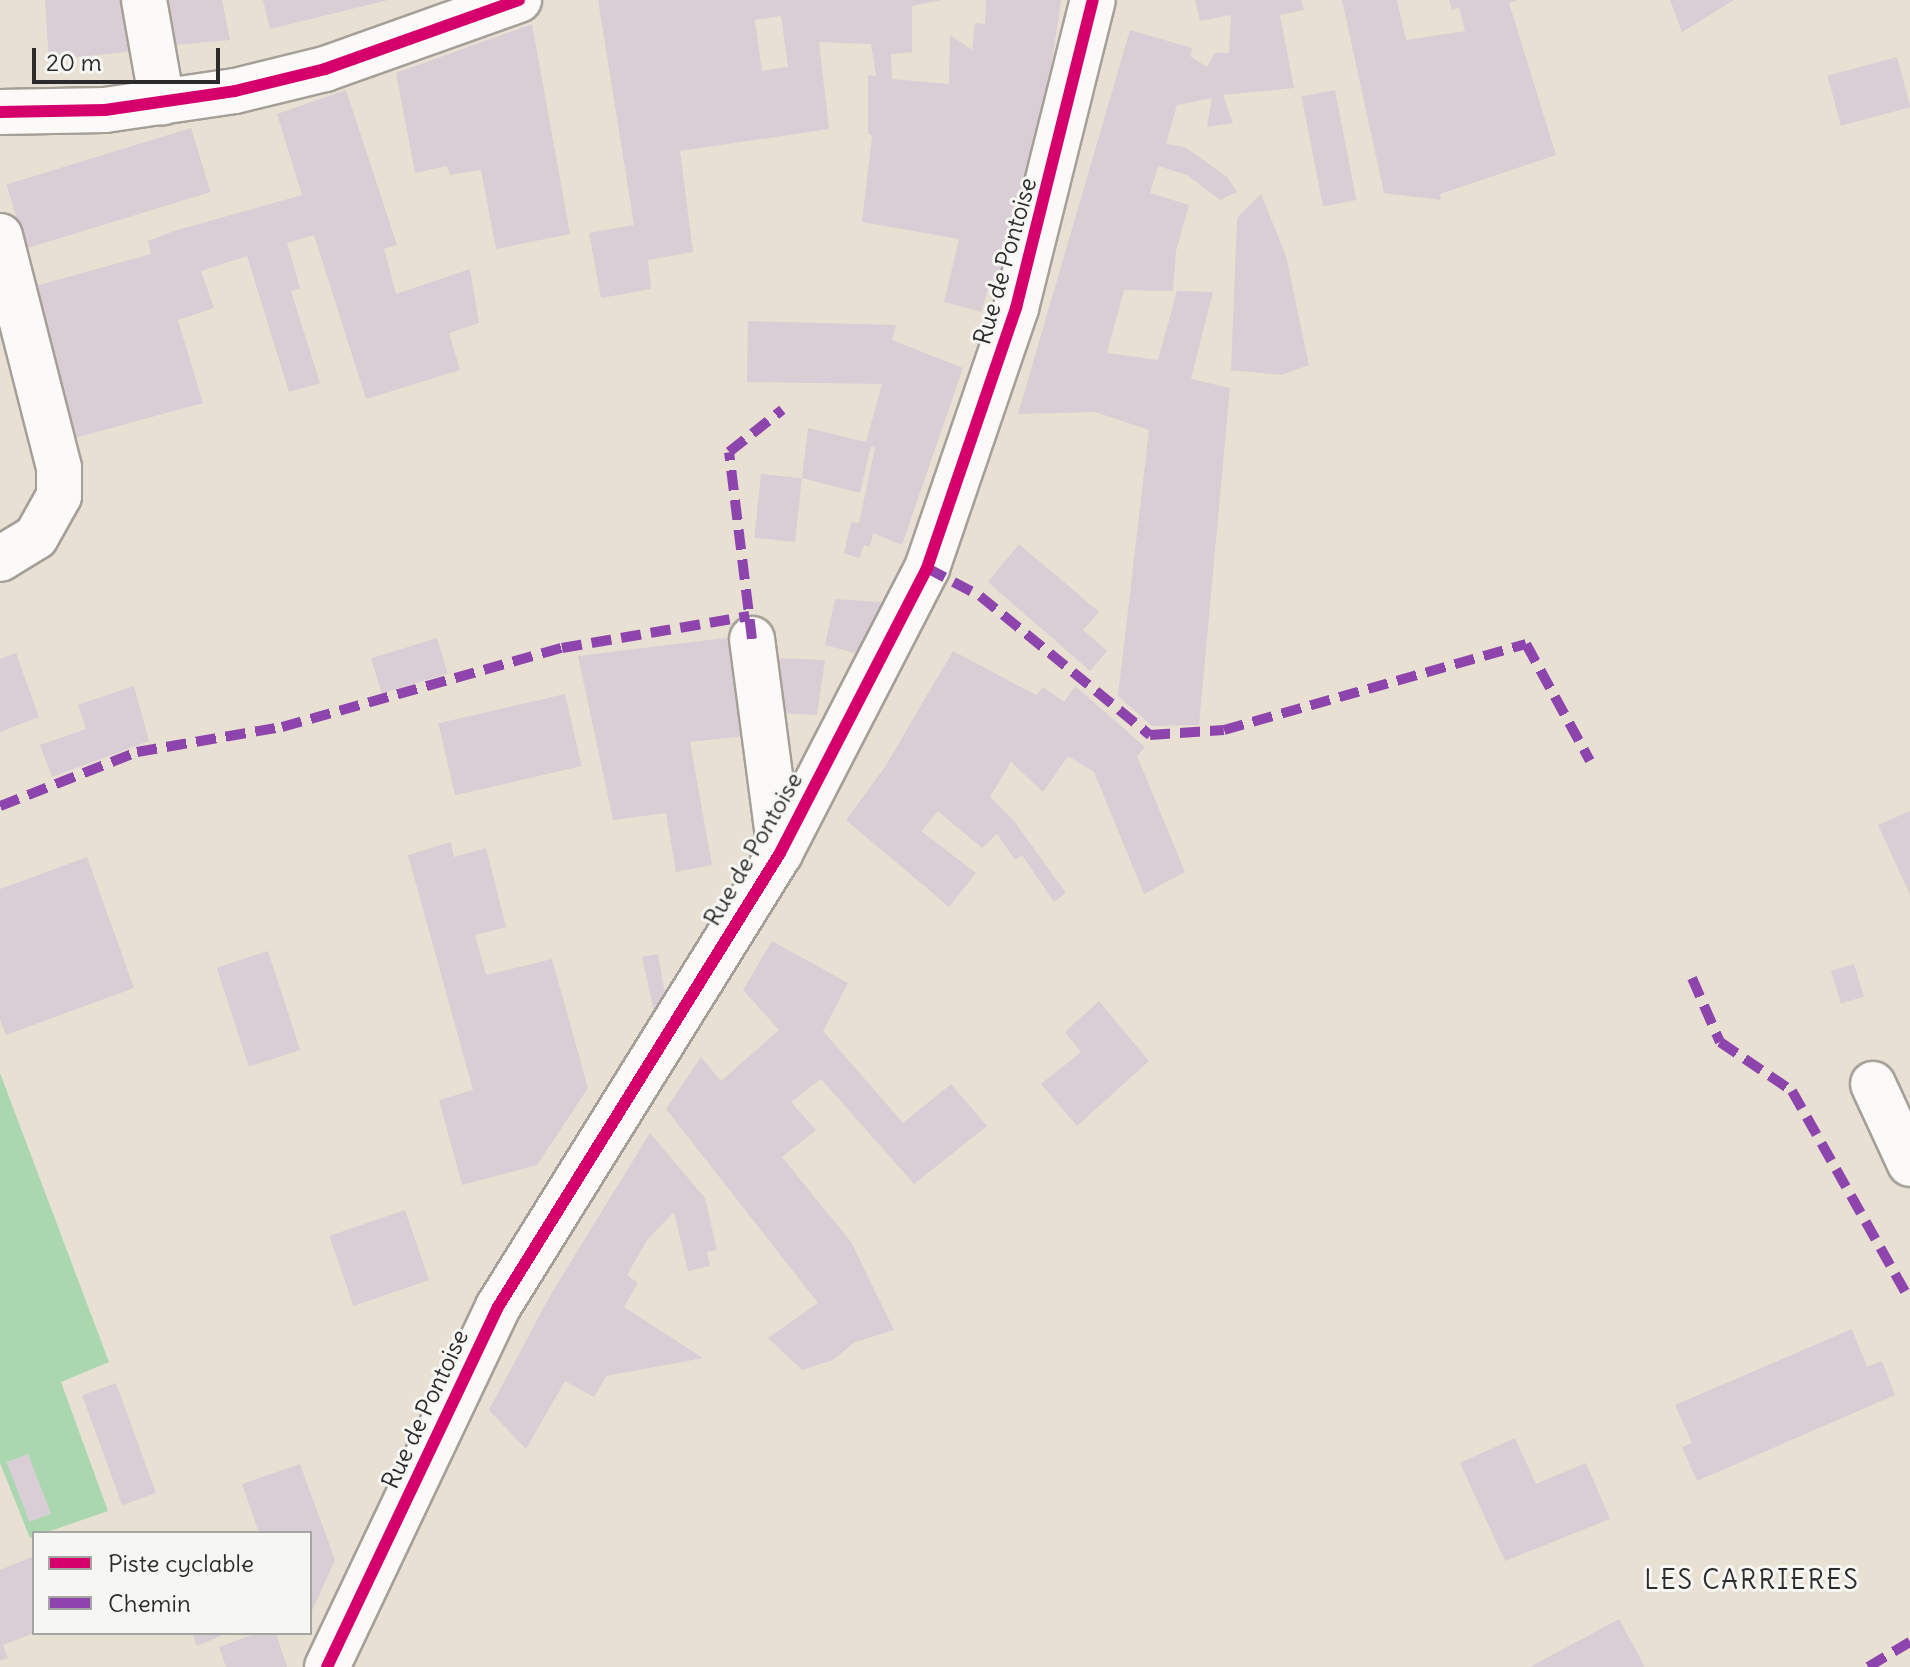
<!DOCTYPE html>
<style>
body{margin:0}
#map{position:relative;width:1910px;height:1667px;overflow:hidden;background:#e8e0d2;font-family:Delius,sans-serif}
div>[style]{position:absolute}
.green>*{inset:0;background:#abd7b0}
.building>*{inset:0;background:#d9ced5;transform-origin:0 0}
.roads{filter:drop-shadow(2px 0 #a49f97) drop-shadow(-2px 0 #a49f97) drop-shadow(0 2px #a49f97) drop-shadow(0 -2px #a49f97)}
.minor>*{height:44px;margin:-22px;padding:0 22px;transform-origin:22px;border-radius:22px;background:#fcfaf8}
.quiet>*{height:10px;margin-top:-5px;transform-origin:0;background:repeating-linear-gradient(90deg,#8e44ad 0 20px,transparent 0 30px)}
.cycleway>*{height:12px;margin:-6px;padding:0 6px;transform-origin:6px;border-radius:6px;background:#d6006c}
span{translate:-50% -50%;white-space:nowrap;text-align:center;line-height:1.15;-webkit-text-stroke:6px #f6f6f2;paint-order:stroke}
.street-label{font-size:24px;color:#2b2b2b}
.neighbourhood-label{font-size:26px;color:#2b2b2b;letter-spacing:2px}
.legend{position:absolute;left:32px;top:1531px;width:280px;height:104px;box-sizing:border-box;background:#f6f6f2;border:2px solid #a5a5a2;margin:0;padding:10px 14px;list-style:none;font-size:24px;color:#2b2b2b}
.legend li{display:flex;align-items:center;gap:16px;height:40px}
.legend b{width:40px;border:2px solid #a5a5a2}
.scale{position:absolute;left:32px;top:48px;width:188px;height:36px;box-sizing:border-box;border:4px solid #2b2b2b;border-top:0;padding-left:10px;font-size:24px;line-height:28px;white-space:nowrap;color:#2b2b2b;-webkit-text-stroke:6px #f6f6f2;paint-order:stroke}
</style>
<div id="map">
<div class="green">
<div style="clip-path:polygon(0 1073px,109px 1362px,61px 1382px,108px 1511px,30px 1538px,0 1463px)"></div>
</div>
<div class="building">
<div style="clip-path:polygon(45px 0,127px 0,136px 51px,49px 60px)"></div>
<div style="clip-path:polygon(165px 0,222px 0,230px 40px,174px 45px)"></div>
<div style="clip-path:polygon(263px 0,388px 0,270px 29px)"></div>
<div style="clip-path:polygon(evenodd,598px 0,942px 0,912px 6px,912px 52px,891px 54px,892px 79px,949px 84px,950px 35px,972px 50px,975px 23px,985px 24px,986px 0,1061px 0,1039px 151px,1003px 282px,991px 280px,981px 312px,944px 302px,959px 239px,862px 222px,872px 136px,868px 134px,868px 75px,876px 76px,871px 44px,819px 42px,829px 129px,680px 151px,693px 252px,648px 260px,651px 289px,601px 298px,589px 233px,634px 225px,598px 0,781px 16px,788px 67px,762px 71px,755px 20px,781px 16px)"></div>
<div style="clip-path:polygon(1195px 0,1301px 0,1304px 10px,1280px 15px,1294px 88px,1223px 95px,1233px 123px,1207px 127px,1212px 98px,1177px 105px,1166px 144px,1185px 147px,1227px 177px,1237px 192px,1220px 200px,1187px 175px,1158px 166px,1150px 193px,1189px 205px,1176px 251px,1173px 291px,1124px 290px,1107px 353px,1158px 360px,1177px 291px,1213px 292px,1191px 379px,1230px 388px,1199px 725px,1152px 726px,1118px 696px,1149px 430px,1095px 412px,1018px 414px,1130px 30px,1192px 48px,1190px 56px,1207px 67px,1215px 53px,1229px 53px,1231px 15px,1200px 21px)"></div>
<div style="clip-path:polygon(1342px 0,1397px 0,1406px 40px,1465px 31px,1459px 7px,1452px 10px,1449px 0,1518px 0,1509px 3px,1556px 155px,1440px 194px,1441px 200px,1384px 193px)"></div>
<div style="clip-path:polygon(1670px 0,1734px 0,1682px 32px)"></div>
<div style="clip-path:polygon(532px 24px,570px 234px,496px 249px,481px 170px,450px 175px,447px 166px,415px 173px,396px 73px)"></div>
<div style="left:1897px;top:57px;width:52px;height:72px;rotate:75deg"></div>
<div style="clip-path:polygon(346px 90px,397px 245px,384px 249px,396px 294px,470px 269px,479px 323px,449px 333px,460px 370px,366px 399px,314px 235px,287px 243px,300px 288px,291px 291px,320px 383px,289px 392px,247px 256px,201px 271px,214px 308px,178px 320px,203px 403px,71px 439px,32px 287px,151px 254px,148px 241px,174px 231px,302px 195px,277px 114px)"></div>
<div style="left:1335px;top:90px;width:112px;height:34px;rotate:79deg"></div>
<div style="left:191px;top:128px;width:67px;height:193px;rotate:73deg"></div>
<div style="clip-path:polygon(1261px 194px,1286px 256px,1309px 365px,1281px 375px,1231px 370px,1237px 218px)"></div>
<div style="clip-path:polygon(748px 321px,896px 325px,892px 340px,963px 368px,902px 545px,873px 533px,870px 547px,864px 545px,859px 558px,844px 553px,851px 522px,859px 523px,875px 448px,871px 446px,860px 493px,802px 478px,808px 428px,866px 442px,882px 384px,747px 382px)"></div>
<div style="left:761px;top:474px;width:41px;height:64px;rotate:6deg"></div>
<div style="clip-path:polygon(1019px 544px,1099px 612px,1083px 630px,1107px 651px,1090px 671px,988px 582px)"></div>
<div style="clip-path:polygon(835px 599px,881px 602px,862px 655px,825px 645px)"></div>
<div style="clip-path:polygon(733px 637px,746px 736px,690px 742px,712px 865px,676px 872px,666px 813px,613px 820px,578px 656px)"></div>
<div style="left:437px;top:638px;width:37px;height:69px;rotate:73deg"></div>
<div style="clip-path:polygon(953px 651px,1036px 695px,1043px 687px,1064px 702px,1075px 686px,1145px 747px,1137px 756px,1185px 872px,1144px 894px,1094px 772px,1068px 756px,1043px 792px,1011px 762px,990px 797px,1014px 821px,1066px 893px,1054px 902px,1022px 855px,1015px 860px,997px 834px,982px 848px,938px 811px,921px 831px,976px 873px,949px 907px,846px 820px,885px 767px)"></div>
<div style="clip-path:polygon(16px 653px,39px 717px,0 732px,0 659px)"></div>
<div style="clip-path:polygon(774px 658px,825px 660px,817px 715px,778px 713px)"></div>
<div style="clip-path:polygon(134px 686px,149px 741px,52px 777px,40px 745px,86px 729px,78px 705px)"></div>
<div style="left:565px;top:694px;width:74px;height:130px;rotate:77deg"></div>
<div style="clip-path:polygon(1910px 811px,1910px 895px,1878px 825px)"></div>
<div style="clip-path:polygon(451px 842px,454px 857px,486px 848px,506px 927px,475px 935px,486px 975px,552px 959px,588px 1088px,537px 1165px,462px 1185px,439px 1100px,473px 1090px,408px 855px)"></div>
<div style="clip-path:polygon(87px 857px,134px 988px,6px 1035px,0 1019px,0 889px)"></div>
<div style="clip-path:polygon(772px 941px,848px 983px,823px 1031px,903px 1123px,951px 1084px,987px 1126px,914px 1184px,821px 1079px,791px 1102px,816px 1130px,782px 1157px,851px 1242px,894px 1330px,855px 1342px,833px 1360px,802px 1370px,768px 1338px,818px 1303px,666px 1109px,701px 1057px,721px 1081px,779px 1030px,743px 990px)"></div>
<div style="left:268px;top:951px;width:104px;height:54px;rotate:72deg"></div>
<div style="clip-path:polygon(658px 954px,665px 994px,654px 1011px,642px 957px)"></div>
<div style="left:1854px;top:964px;width:34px;height:24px;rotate:73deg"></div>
<div style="clip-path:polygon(1099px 1001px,1149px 1061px,1077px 1126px,1041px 1084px,1081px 1052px,1065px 1032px)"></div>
<div style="clip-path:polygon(650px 1133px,705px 1198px,717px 1250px,707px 1252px,710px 1266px,688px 1271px,674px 1212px,647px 1240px,627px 1275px,638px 1283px,624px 1307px,703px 1358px,606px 1376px,594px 1397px,565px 1381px,526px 1449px,489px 1410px,551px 1294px)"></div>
<div style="left:405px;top:1210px;width:74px;height:80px;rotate:71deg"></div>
<div style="clip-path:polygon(1852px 1329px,1867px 1367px,1882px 1361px,1895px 1395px,1697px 1481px,1682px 1447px,1692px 1443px,1675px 1405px)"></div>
<div style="left:116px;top:1383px;width:117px;height:36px;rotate:70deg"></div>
<div style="clip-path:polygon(1515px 1438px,1536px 1484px,1586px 1463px,1610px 1519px,1505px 1561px,1460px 1463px)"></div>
<div style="left:28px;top:1454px;width:64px;height:23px;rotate:69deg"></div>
<div style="clip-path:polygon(300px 1464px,335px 1560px,310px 1615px,310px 1533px,259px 1533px,242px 1484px)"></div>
<div style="clip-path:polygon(34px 1556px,34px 1633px,3px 1645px,8px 1658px,0 1661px,0 1570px)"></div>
<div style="clip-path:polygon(1619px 1619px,1645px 1667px,1530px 1667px,1595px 1632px)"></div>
<div style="clip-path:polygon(192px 1633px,228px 1633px,197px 1646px)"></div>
<div style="clip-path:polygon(257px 1633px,276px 1633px,287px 1667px,226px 1667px,219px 1647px)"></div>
</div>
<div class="roads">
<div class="minor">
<div style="left:144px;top:0;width:104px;rotate:80deg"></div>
<div style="left:0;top:112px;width:105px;rotate:-1.1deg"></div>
<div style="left:105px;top:110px;width:131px;rotate:-8.3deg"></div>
<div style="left:235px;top:91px;width:93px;rotate:-13.7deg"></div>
<div style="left:325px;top:69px;width:206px;rotate:-19.6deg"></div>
<div style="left:0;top:236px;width:239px;rotate:75.7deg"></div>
<div style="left:59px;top:468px;width:28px;rotate:90deg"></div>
<div style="left:59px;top:496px;width:47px;rotate:119.3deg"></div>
<div style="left:36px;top:537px;width:42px;rotate:148.6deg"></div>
<div style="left:752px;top:639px;width:216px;rotate:82.5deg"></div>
<div style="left:1873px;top:1084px;width:88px;rotate:65.2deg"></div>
<div style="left:327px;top:1667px;width:399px;rotate:-64.6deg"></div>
<div style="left:498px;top:1307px;width:534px;rotate:-58.15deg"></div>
<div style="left:780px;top:853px;width:321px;rotate:-62.7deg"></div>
<div style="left:927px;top:568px;width:275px;rotate:-71.1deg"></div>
<div style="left:1016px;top:308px;width:317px;rotate:-76deg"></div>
</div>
</div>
<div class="quiet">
<div style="left:927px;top:568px;width:60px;rotate:27.8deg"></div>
<div style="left:980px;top:596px;width:220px;rotate:39.3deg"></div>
<div style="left:1150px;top:735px;width:74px;rotate:-3.9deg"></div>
<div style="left:1224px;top:730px;width:314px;rotate:-15.9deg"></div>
<div style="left:1526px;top:644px;width:133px;rotate:61.3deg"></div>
<div style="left:752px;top:639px;width:188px;rotate:-97deg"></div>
<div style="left:729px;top:452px;width:68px;rotate:-38.4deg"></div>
<div style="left:0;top:806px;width:147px;rotate:-21.5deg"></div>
<div style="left:137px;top:752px;width:147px;rotate:-9.8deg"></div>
<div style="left:282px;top:727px;width:291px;rotate:-15.8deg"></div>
<div style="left:562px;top:648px;width:190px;rotate:-9.7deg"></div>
<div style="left:1692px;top:978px;width:70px;rotate:66.4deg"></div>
<div style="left:1720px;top:1042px;width:87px;rotate:34.2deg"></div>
<div style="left:1792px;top:1091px;width:240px;rotate:60.6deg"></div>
<div style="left:1868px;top:1667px;width:49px;rotate:-30.8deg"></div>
</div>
<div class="cycleway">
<div style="left:0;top:112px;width:105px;rotate:-1.1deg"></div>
<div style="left:105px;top:110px;width:131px;rotate:-8.3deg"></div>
<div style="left:235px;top:91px;width:93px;rotate:-13.7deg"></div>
<div style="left:325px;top:69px;width:206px;rotate:-19.6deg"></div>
<div style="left:327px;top:1667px;width:399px;rotate:-64.6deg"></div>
<div style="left:498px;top:1307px;width:534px;rotate:-58.15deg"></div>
<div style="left:780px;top:853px;width:321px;rotate:-62.7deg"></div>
<div style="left:927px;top:568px;width:275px;rotate:-71.1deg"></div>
<div style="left:1016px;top:308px;width:317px;rotate:-76deg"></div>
</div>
<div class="street-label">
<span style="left:1005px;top:261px;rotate:-74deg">Rue de Pontoise</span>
<span style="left:753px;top:849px;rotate:-60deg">Rue de Pontoise</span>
<span style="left:425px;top:1409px;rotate:-65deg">Rue de Pontoise</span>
</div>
<div class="neighbourhood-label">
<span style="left:1752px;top:1580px">LES CARRIERES</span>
</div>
<ul class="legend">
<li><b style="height:10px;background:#d6006c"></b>Piste cyclable</li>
<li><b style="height:10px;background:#8e44ad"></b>Chemin</li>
</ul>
<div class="scale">20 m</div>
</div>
